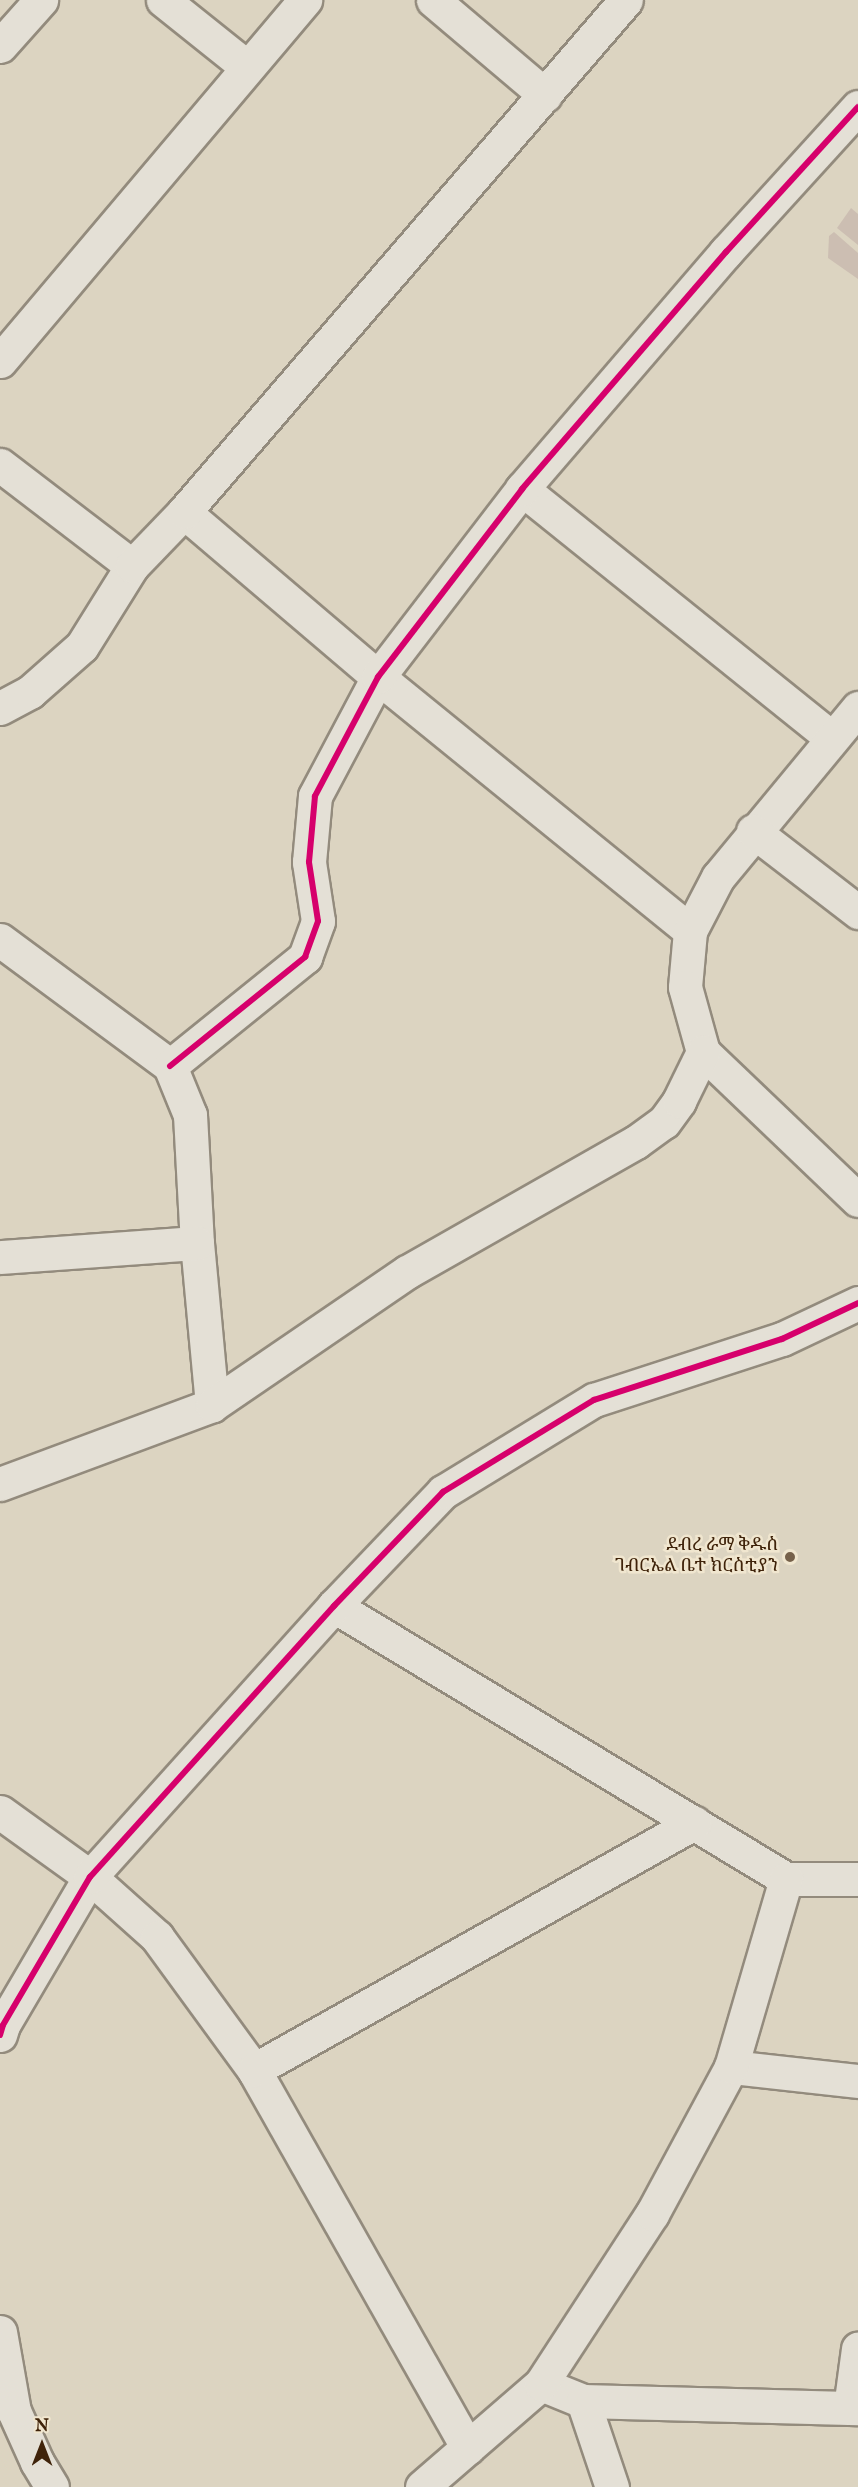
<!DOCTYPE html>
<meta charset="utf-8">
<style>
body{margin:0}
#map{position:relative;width:858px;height:2487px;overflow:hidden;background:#dcd4c1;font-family:"IM FELL English","Noto Serif Ethiopic",serif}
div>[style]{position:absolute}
.building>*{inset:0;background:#ccbeb2}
.roads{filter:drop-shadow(2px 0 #938b7d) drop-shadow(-2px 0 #938b7d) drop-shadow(0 2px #938b7d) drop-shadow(0 -2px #938b7d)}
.street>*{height:33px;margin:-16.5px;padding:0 16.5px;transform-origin:16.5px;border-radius:16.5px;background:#e4e0d6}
.secondary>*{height:33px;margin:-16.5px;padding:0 16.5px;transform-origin:16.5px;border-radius:16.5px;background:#e4e0d6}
.cycleway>*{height:6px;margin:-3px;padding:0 3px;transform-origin:3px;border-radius:3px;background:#d6006c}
.dots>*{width:16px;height:16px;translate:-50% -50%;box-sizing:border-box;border:3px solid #f0e6cf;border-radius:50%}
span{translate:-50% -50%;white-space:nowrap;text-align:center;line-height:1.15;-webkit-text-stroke:5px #f0e6cf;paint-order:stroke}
.poi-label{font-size:18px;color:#3f230a}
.right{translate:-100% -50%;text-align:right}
.north{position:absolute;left:12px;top:2415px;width:60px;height:60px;-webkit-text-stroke:4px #f0e6cf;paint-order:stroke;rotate:0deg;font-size:16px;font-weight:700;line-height:24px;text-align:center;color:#3f230a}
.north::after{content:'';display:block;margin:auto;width:21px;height:27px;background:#3f230a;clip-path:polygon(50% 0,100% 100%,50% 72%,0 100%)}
</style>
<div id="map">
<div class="building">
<div style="clip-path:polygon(851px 208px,858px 214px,858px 245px,837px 228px)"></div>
<div style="clip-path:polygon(834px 232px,858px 253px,858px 279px,828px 258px,829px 236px)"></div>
</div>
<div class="roads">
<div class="street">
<div style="left:163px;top:0;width:107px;rotate:38.6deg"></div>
<div style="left:433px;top:0;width:147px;rotate:40.3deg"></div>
<div style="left:0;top:46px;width:62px;rotate:-48.3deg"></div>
<div style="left:0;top:361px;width:473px;rotate:-49.8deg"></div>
<div style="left:0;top:465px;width:166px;rotate:37.4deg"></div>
<div style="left:522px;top:489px;width:396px;rotate:38.8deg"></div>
<div style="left:184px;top:512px;width:255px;rotate:40.4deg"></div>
<div style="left:378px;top:677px;width:402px;rotate:39.1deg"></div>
<div style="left:858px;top:708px;width:219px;rotate:129.6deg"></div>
<div style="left:718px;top:877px;width:61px;rotate:117.4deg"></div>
<div style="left:690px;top:931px;width:56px;rotate:95.1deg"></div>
<div style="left:685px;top:987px;width:67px;rotate:74.5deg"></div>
<div style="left:703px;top:1052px;width:214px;rotate:43.7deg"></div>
<div style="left:753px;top:831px;width:133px;rotate:37.6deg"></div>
<div style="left:0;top:940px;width:212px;rotate:36.5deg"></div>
<div style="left:170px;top:1066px;width:53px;rotate:67.8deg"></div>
<div style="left:190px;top:1115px;width:128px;rotate:86.9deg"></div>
<div style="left:197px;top:1243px;width:163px;rotate:84.7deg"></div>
<div style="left:170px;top:1066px;width:174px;rotate:-38.9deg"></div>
<div style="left:305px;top:957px;width:38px;rotate:-70deg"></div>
<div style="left:318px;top:921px;width:60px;rotate:-98.7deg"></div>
<div style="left:309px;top:862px;width:66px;rotate:-84.8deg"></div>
<div style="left:315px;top:796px;width:135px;rotate:-62.1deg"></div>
<div style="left:378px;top:677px;width:237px;rotate:-52.5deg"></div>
<div style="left:522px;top:489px;width:313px;rotate:-49.3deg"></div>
<div style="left:726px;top:252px;width:196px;rotate:-47.7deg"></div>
<div style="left:0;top:1257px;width:197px;rotate:-4.1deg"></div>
<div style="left:0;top:1484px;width:226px;rotate:-20.4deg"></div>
<div style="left:212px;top:1405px;width:236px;rotate:-34.3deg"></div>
<div style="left:407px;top:1272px;width:263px;rotate:-29.6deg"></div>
<div style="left:636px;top:1142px;width:34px;rotate:-36deg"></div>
<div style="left:664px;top:1122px;width:26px;rotate:-54deg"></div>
<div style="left:679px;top:1101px;width:55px;rotate:-63.9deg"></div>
<div style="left:334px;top:1606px;width:528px;rotate:31.13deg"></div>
<div style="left:786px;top:1879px;width:72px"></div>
<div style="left:0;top:1812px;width:111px;rotate:35.8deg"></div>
<div style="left:90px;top:1877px;width:90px;rotate:41.8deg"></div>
<div style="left:157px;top:1937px;width:165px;rotate:53.9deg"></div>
<div style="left:254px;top:2070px;width:434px;rotate:60.5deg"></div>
<div style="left:0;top:2035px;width:10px;rotate:-73deg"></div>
<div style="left:3px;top:2025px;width:172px;rotate:-59.6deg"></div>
<div style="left:90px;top:1877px;width:365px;rotate:-48deg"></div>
<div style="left:334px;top:1606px;width:158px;rotate:-46.3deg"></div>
<div style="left:443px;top:1492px;width:177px;rotate:-31.4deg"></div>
<div style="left:594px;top:1400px;width:198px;rotate:-18deg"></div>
<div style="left:782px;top:1339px;width:84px;rotate:-25.3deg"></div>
<div style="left:731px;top:2067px;width:128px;rotate:6.3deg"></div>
<div style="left:254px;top:2070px;width:505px;rotate:-29.31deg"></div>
<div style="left:0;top:2332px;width:80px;rotate:80deg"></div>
<div style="left:14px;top:2411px;width:56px;rotate:65.7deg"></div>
<div style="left:37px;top:2462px;width:29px;rotate:59deg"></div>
<div style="left:541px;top:2384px;width:45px;rotate:22deg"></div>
<div style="left:583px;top:2401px;width:275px;rotate:1.5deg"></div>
<div style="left:583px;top:2401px;width:91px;rotate:71.4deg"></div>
<div style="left:850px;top:2408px;width:60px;rotate:-82.3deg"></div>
<div style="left:422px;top:2487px;width:157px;rotate:-40.9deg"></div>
<div style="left:541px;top:2384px;width:203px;rotate:-56.9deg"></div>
<div style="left:652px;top:2214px;width:167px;rotate:-61.7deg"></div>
<div style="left:731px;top:2067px;width:196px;rotate:-73.7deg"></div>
</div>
<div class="secondary">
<div style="left:0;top:708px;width:34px;rotate:-28deg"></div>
<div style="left:30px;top:692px;width:69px;rotate:-41.5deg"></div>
<div style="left:82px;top:646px;width:94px;rotate:-58deg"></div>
<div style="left:132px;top:566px;width:75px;rotate:-46.1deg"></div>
<div style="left:184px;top:512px;width:676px;rotate:-49.2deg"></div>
</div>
</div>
<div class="cycleway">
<div style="left:170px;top:1066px;width:174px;rotate:-38.9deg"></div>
<div style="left:305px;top:957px;width:38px;rotate:-70deg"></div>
<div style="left:318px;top:921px;width:60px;rotate:-98.7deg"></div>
<div style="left:309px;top:862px;width:66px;rotate:-84.8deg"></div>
<div style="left:315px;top:796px;width:135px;rotate:-62.1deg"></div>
<div style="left:378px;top:677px;width:237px;rotate:-52.5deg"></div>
<div style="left:522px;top:489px;width:313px;rotate:-49.3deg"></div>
<div style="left:726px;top:252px;width:196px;rotate:-47.7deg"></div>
<div style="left:0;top:2035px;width:10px;rotate:-73deg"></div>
<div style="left:3px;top:2025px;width:172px;rotate:-59.6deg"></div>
<div style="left:90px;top:1877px;width:365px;rotate:-48deg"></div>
<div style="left:334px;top:1606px;width:158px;rotate:-46.3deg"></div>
<div style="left:443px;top:1492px;width:177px;rotate:-31.4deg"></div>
<div style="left:594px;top:1400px;width:198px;rotate:-18deg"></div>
<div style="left:782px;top:1339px;width:84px;rotate:-25.3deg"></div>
</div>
<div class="dots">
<div style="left:790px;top:1557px;background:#76614a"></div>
</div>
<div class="poi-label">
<span class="right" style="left:778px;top:1557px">ደብረ ራማ ቅዱስ<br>ገብርኤል ቤተ ክርስቲያን</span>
</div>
<div class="north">N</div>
</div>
